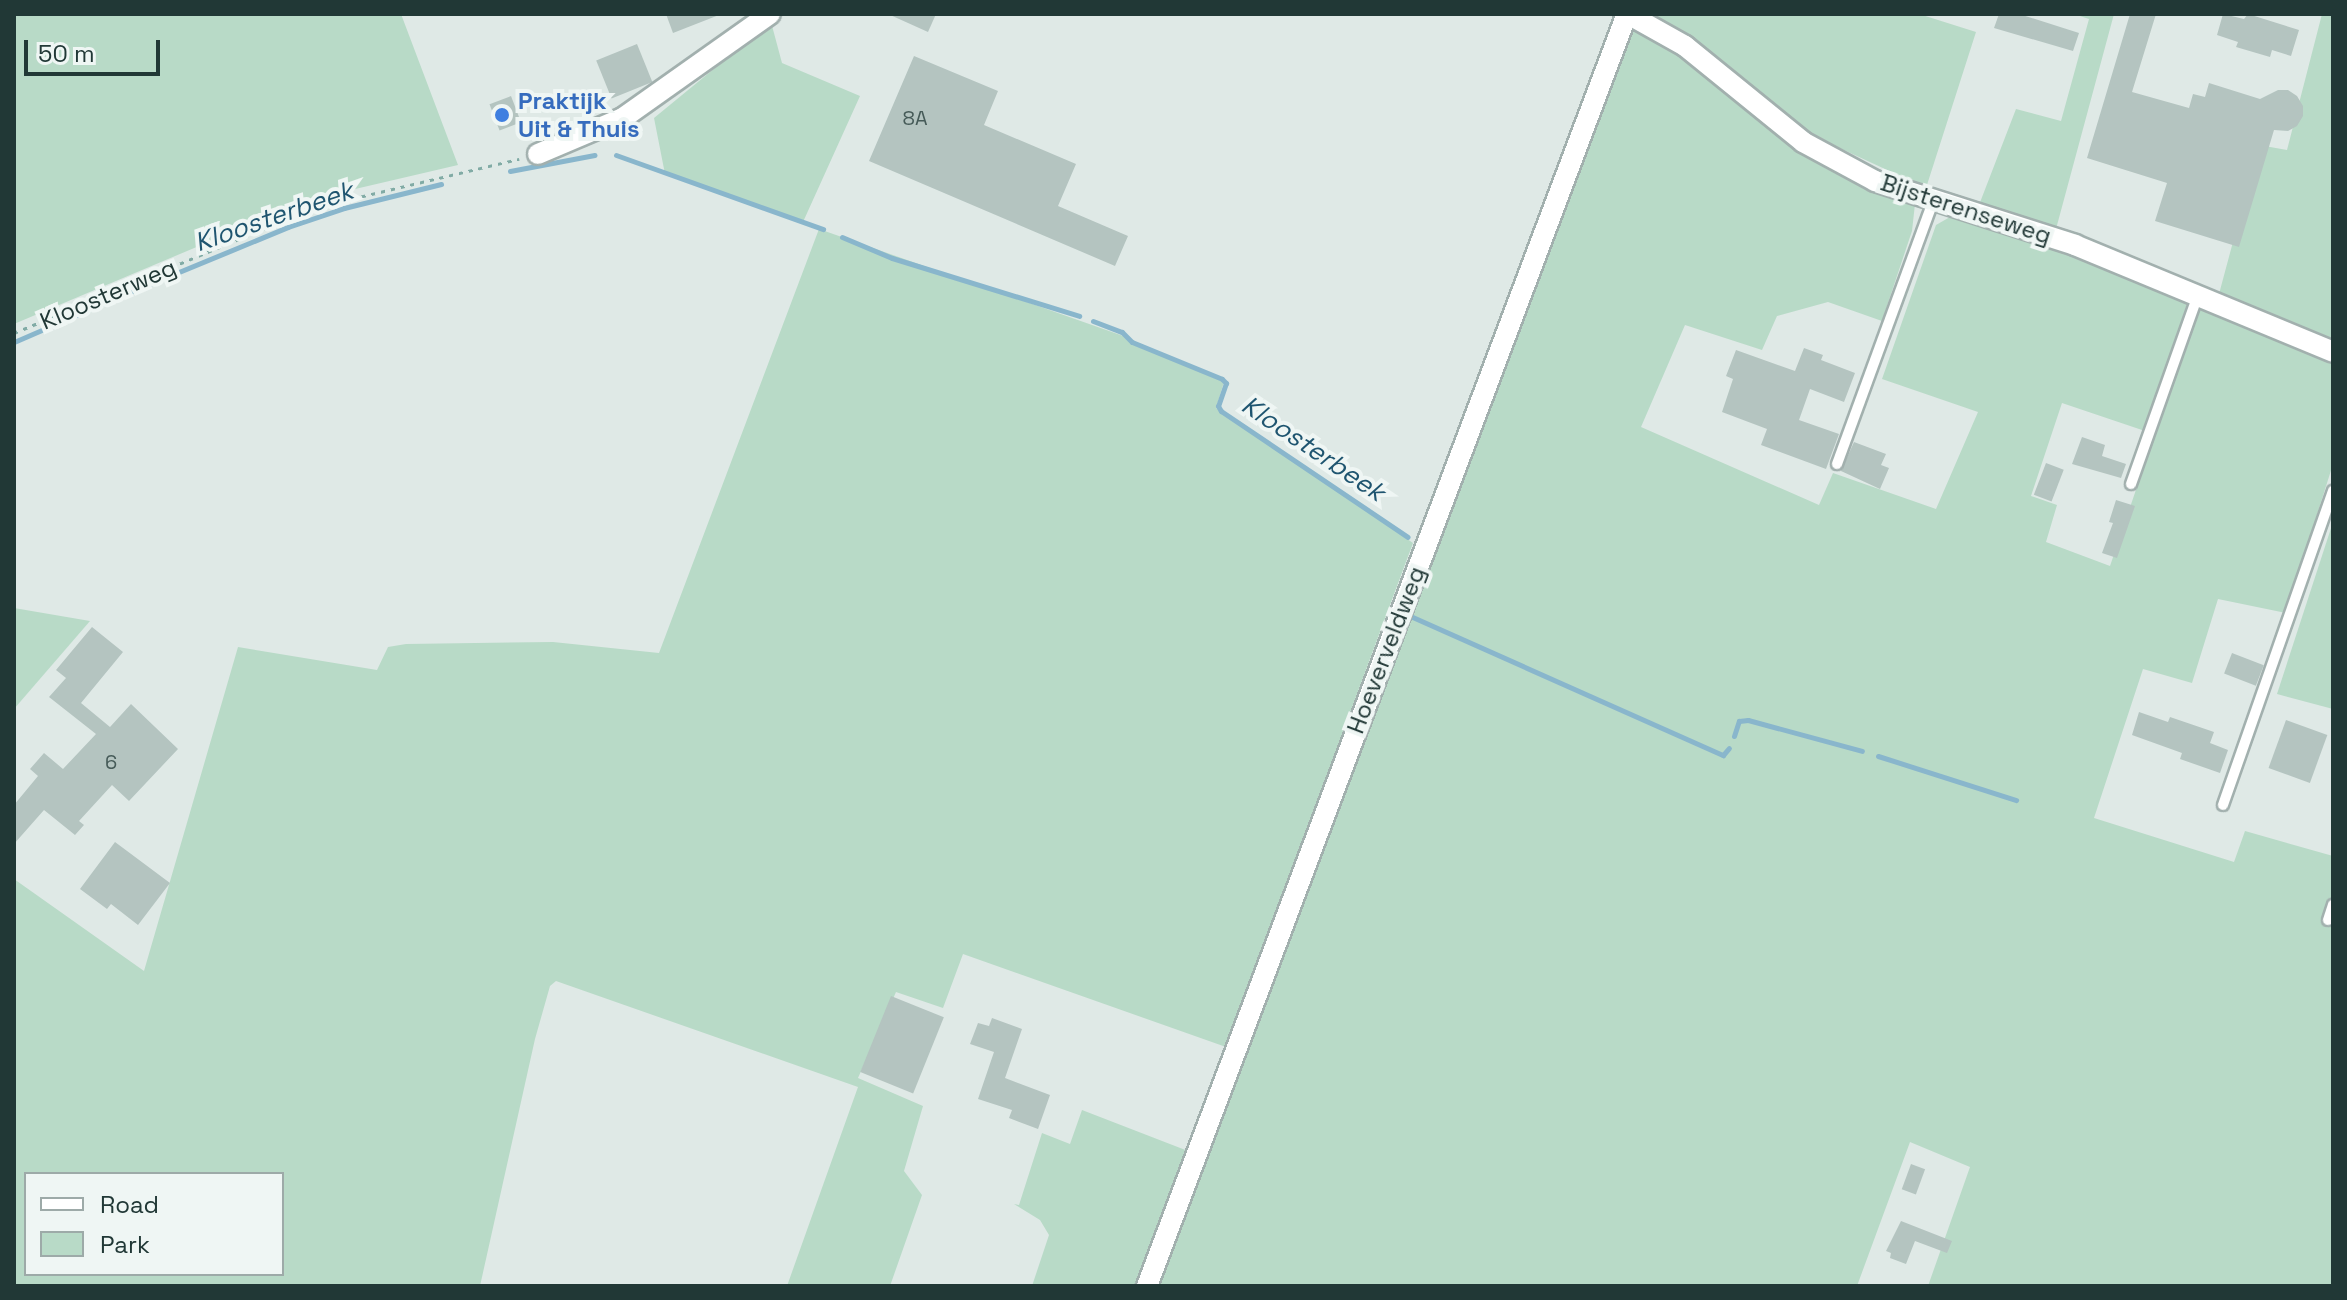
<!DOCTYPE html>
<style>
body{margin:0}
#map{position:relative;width:2347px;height:1300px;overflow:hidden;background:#dfe9e6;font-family:"Space Grotesk",sans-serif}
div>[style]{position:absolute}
.green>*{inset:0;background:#b8dac7}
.stream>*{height:5px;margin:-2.5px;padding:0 2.5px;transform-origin:2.5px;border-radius:2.5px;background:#89b6cc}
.building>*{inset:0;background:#b4c4c0;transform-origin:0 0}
.path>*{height:3px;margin-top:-1.5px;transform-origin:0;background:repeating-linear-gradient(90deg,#81aba5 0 4px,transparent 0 10px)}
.roads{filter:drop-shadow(2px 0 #a2b0ae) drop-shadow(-2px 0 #a2b0ae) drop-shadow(0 2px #a2b0ae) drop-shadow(0 -2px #a2b0ae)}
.service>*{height:10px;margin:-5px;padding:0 5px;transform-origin:5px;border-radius:5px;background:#fff}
.minor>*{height:20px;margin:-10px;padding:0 10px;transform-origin:10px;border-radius:10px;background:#fff}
.dots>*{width:22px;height:22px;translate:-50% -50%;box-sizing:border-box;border:4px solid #eff6f4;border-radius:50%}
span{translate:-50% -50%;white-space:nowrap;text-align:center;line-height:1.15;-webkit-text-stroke:8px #eff6f4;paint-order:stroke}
.number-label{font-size:20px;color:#465b58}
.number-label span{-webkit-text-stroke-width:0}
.shop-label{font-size:24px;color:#366cbe;font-weight:700}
.left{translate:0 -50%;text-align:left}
.street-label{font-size:24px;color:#213836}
.water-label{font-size:26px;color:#1f5570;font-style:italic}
.frame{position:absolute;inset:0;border:16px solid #213836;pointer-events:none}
.legend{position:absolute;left:24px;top:1172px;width:260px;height:104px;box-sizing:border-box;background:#eff6f4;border:2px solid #9daaa8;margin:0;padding:10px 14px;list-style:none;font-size:24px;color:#213836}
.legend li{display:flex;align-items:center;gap:16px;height:40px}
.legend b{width:40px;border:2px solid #9daaa8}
.scale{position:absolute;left:24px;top:40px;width:136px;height:36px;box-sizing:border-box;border:4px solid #213836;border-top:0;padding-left:10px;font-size:24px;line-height:28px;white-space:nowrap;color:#213836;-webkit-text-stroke:6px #eff6f4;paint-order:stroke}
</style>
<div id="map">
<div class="green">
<div style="clip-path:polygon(14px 14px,401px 14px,458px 165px,308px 200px,14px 324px)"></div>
<div style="clip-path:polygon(1651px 14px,1919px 14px,1976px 32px,1926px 188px,1805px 132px,1723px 63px)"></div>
<div style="clip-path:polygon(2074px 14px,2114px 14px,2056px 229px,1979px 205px,2016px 109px,2061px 121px,2089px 19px)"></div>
<div style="clip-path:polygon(2322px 14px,2333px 14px,2333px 343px,2219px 294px,2259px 145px,2287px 150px)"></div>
<div style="clip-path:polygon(771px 22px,782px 63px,860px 96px,803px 222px,665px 174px,654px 118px)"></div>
<div style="clip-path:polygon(1629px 28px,1638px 28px,1671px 46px,1783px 139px,1825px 163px,1915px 204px,1912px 231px,1882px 321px,1828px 302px,1777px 316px,1762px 350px,1685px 325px,1641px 427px,1819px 505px,1833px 473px,1936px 509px,1978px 412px,1882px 379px,1936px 225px,1950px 217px,2090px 262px,2188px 301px,2145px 431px,2062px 403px,2031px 496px,2057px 505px,2046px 542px,2110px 566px,2199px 305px,2333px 363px,2333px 464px,2286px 613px,2218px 599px,2192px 683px,2143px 669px,2094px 818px,2234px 862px,2245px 831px,2333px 856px,2333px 1286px,1928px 1286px,1970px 1167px,1910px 1142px,1857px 1286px,1155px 1286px)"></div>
<div style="clip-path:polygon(evenodd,819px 229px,1129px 338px,1134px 344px,1224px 382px,1216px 408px,1413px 543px,1226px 1047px,963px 954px,943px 1008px,896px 992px,858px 1078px,923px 1106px,904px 1171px,922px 1195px,890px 1286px,787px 1286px,858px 1087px,556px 981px,550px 986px,535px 1039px,480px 1286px,14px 1286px,14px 879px,144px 971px,238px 647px,377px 670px,388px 647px,406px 644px,553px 642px,659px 653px,819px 229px,26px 1174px,282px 1174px,282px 1274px,26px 1274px,26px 1174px)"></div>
<div style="clip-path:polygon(2333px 522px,2333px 709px,2277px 694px)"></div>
<div style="clip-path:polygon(14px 608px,90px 621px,14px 709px)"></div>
<div style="clip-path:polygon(1082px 1110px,1188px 1151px,1139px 1286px,1032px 1286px,1049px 1235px,1040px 1220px,1014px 1204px,1019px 1205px,1042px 1133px,1070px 1144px)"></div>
</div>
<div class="stream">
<div style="left:616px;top:155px;width:220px;rotate:19.7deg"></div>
<div style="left:510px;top:171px;width:86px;rotate:-10.7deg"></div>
<div style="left:842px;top:237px;width:54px;rotate:22.8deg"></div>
<div style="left:892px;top:258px;width:196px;rotate:17.2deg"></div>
<div style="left:123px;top:295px;width:178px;rotate:-22.4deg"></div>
<div style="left:288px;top:227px;width:59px;rotate:-18.7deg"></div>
<div style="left:344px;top:208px;width:100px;rotate:-13.9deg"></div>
<div style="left:1093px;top:321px;width:31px;rotate:21deg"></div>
<div style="left:1122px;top:332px;width:14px;rotate:45deg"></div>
<div style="left:1132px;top:342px;width:97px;rotate:22.3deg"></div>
<div style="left:1222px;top:379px;width:6px;rotate:45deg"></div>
<div style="left:1226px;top:383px;width:24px;rotate:109deg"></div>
<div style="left:1218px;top:406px;width:6px;rotate:59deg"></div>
<div style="left:1221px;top:411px;width:225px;rotate:34deg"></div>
<div style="left:14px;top:342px;width:98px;rotate:-23.4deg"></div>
<div style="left:1408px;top:615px;width:345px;rotate:24deg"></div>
<div style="left:1723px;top:755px;width:9px;rotate:-49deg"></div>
<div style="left:1734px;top:736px;width:16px;rotate:-72deg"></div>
<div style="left:1739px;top:721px;width:9px;rotate:-6deg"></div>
<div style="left:1748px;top:720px;width:118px;rotate:15.2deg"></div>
<div style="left:1878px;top:756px;width:145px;rotate:17.7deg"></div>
</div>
<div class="building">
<div style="clip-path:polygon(666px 14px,719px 14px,719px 15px,673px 33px)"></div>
<div style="clip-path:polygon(888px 14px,936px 14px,928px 32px)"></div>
<div style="clip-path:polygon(1999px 14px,2019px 14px,2079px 33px,2073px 51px,1994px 28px)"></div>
<div style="clip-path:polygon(2130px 14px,2156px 14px,2132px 92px,2189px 108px,2193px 94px,2205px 97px,2209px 83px,2260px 99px,2278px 90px,2288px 90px,2297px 96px,2303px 106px,2303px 116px,2297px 126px,2288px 131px,2274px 130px,2239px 247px,2155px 221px,2167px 183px,2087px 158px)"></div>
<div style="clip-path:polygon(2223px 14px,2244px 19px,2248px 14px,2299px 30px,2291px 56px,2272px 50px,2270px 57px,2236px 47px,2238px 42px,2217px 35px)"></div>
<div style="left:637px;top:44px;width:41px;height:44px;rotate:68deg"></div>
<div style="clip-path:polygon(914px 56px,998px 91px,984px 125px,1076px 164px,1058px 206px,1128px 236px,1115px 266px,869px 161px)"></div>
<div style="left:511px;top:96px;width:28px;height:23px;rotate:69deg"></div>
<div style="clip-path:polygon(1804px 348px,1823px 355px,1821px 360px,1855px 373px,1844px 402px,1810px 389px,1799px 420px,1839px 434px,1826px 469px,1761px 445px,1767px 429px,1722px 412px,1733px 379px,1726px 376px,1736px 350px,1795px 371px)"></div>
<div style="clip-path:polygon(2082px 437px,2105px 445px,2102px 456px,2126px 464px,2121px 478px,2072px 464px)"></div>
<div style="clip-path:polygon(1854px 442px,1886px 454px,1881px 465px,1889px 468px,1880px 489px,1841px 471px)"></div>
<div style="left:2046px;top:463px;width:19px;height:34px;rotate:21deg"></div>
<div style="clip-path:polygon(2116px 500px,2135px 506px,2117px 558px,2102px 553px,2113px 523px,2109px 522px)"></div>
<div style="clip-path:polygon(92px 627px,123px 652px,81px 703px,110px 727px,131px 704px,178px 749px,129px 801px,112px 785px,79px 821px,84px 825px,75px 835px,44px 810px,14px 844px,14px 805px,38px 776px,30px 769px,44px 753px,63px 769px,96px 734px,49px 697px,66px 678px,56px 670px)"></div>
<div style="left:2232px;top:653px;width:34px;height:22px;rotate:21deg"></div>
<div style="clip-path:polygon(2139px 712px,2168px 722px,2170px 717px,2214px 732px,2210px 743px,2228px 750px,2220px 773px,2180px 759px,2182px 753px,2132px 735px)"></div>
<div style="left:2286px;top:720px;width:44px;height:51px;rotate:20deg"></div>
<div style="clip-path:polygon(115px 842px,170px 883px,138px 925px,111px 904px,107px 909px,80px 889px)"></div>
<div style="left:891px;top:996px;width:57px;height:82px;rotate:22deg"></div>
<div style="clip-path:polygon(992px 1018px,1022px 1029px,1005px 1078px,1050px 1095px,1038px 1129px,1009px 1118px,1012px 1110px,978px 1099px,994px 1052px,970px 1044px,978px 1023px,989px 1026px)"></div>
<div style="left:1911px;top:1164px;width:15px;height:27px;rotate:20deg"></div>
<div style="clip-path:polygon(1901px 1221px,1952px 1241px,1947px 1253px,1915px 1241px,1906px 1264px,1890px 1258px,1891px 1253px,1886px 1251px)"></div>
</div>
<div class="path">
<div style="left:14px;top:333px;width:324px;rotate:-22.7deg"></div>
<div style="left:313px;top:208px;width:212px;rotate:-13.4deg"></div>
</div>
<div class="roads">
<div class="service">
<div style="left:1837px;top:464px;width:279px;rotate:-69.9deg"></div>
<div style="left:2131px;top:484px;width:201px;rotate:-70.5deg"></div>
<div style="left:2223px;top:805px;width:333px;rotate:-70.7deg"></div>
<div style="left:2328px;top:920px;width:16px;rotate:-72deg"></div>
</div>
<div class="minor">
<div style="left:1628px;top:14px;width:65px;rotate:29.3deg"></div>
<div style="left:1685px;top:46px;width:152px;rotate:39.1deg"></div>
<div style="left:1803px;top:142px;width:82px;rotate:28.4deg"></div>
<div style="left:1875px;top:181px;width:210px;rotate:17.7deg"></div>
<div style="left:2075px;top:245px;width:279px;rotate:22.5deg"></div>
<div style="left:538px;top:154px;width:92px;rotate:-23deg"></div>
<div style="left:623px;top:118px;width:180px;rotate:-35.3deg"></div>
<div style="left:1147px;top:1286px;width:1360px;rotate:-69.33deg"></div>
</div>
</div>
<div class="dots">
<div style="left:502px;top:115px;background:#3f7fe0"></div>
</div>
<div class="number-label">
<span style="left:915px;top:118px">8A</span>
<span style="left:111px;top:762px">6</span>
</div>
<div class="shop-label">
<span class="left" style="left:518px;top:115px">Praktijk<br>Uit &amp; Thuis</span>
</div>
<div class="street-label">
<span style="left:1966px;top:209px;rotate:18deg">Bijsterenseweg</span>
<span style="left:108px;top:294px;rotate:-23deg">Kloosterweg</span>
<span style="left:1386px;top:650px;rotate:-69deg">Hoeverveldweg</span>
</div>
<div class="water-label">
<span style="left:274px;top:217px;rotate:-19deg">Kloosterbeek</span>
<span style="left:1313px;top:449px;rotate:34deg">Kloosterbeek</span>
</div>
<div class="frame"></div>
<ul class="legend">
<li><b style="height:10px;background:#fff"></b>Road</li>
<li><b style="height:22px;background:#b8dac7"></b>Park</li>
</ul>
<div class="scale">50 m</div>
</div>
